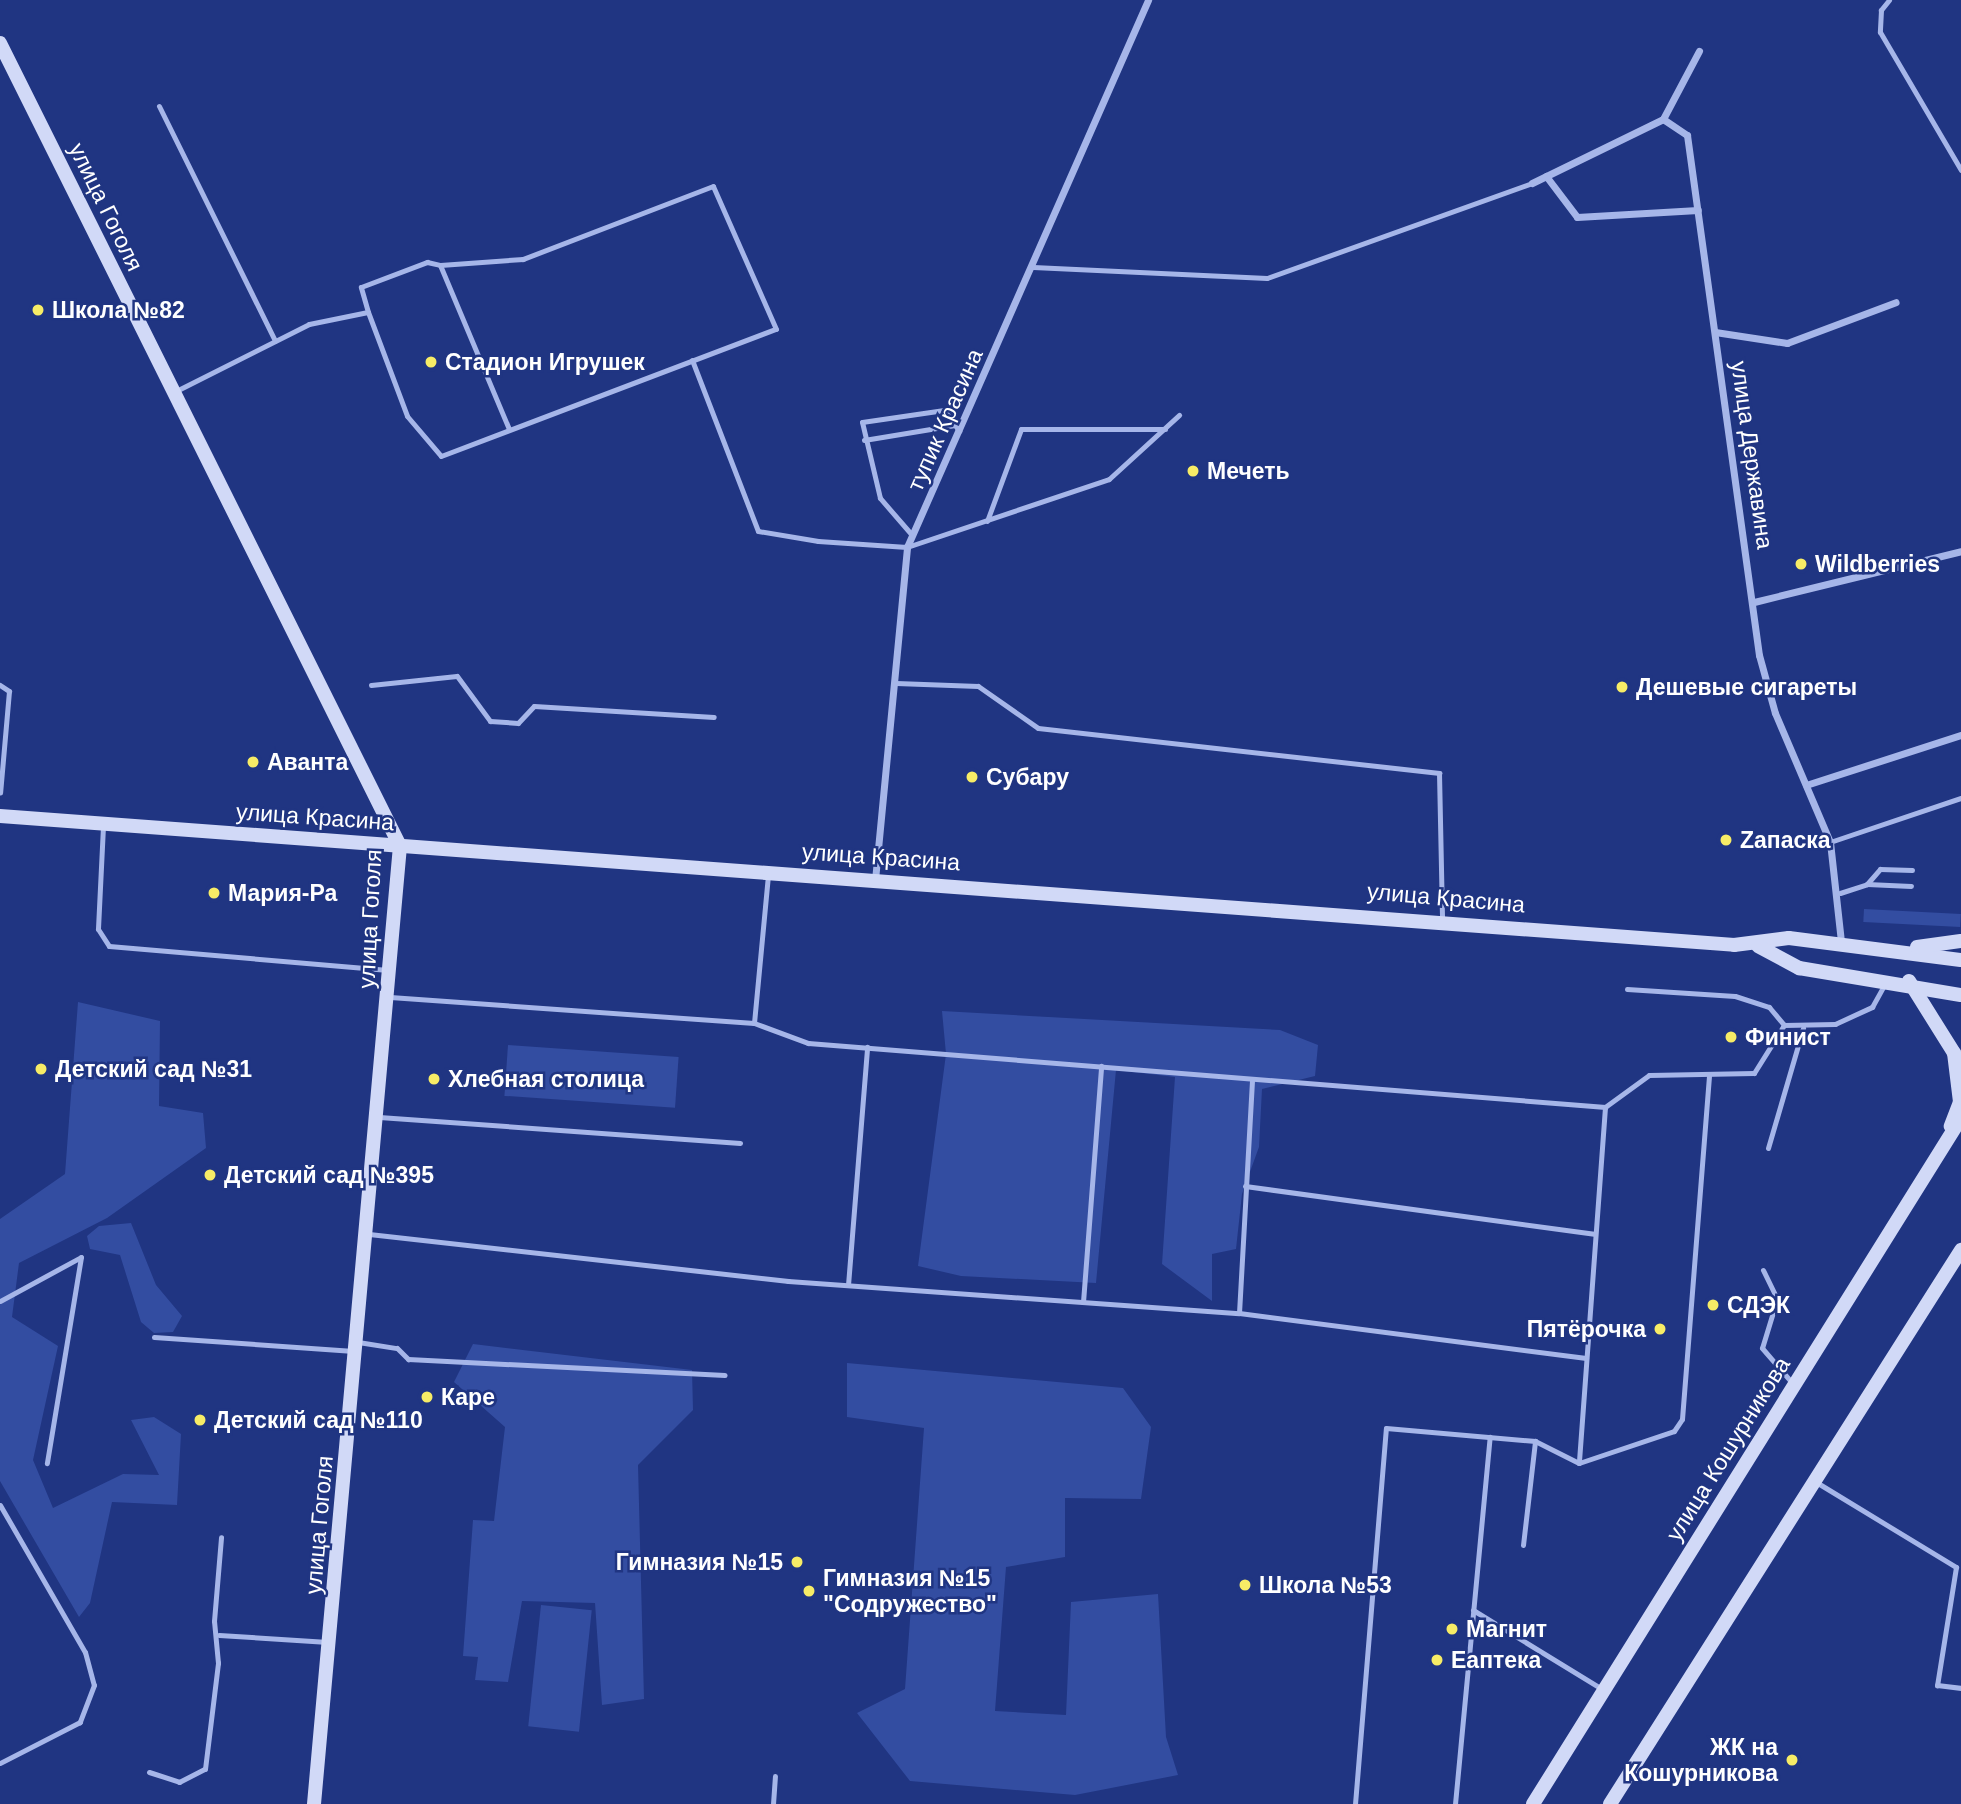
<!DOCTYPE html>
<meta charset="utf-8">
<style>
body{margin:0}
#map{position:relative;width:1961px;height:1804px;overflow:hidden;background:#203582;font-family:Arial,sans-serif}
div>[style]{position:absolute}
.green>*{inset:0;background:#334da1;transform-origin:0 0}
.lane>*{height:5px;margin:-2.5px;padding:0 2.5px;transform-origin:2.5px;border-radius:2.5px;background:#a6b6e9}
.street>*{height:7px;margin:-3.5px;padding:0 3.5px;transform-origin:3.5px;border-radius:3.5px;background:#a6b6e9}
.secondary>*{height:14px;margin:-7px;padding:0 7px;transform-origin:7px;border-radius:7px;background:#d1d9f7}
.dots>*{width:19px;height:19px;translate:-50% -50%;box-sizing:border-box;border:4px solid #203582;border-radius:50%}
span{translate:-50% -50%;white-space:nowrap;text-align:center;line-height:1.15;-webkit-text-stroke:5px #203582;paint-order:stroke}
.street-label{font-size:23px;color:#fff}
.poi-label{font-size:23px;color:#fff;font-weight:700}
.left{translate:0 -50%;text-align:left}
.right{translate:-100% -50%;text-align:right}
</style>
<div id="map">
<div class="green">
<div style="left:1864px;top:909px;width:97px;height:13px;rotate:3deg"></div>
<div style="clip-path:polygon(78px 1002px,160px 1021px,159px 1106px,203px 1113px,206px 1148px,107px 1218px,19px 1263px,12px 1317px,58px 1346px,33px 1460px,53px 1508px,123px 1474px,159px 1475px,131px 1420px,154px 1417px,181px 1434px,177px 1505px,112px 1502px,90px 1603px,79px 1617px,0 1481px,0 1219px,65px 1174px)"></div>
<div style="clip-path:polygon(942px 1011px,1280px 1030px,1318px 1045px,1315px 1076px,1262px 1089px,1259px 1147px,1242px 1194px,1236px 1249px,1212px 1254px,1212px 1301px,1162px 1264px,1175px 1077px,1116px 1070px,1096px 1283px,961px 1276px,918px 1266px,946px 1054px)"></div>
<div style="left:508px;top:1045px;width:171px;height:51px;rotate:4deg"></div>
<div style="clip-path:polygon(131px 1223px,156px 1285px,182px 1316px,173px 1332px,154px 1333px,141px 1322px,120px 1255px,90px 1249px,87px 1236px,99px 1226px)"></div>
<div style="clip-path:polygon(473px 1344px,692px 1370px,693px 1410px,638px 1465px,644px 1699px,602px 1705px,595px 1603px,522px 1601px,508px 1682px,475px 1680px,478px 1657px,463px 1656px,473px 1520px,494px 1521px,505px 1427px,454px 1382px)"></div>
<div style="clip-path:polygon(847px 1363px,1123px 1388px,1151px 1427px,1141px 1499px,1065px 1498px,1065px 1557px,1006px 1567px,995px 1711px,1066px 1715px,1071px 1602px,1158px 1594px,1166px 1737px,1178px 1775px,1075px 1795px,910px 1781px,857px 1713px,905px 1689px,924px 1428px,847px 1417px)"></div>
<div style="left:541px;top:1605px;width:51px;height:122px;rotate:6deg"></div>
</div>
<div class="lane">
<div style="left:1889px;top:0;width:13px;rotate:129deg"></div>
<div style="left:1881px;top:10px;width:22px;rotate:93deg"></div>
<div style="left:1880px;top:32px;width:160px;rotate:59.6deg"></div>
<div style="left:159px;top:106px;width:262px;rotate:63.7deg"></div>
<div style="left:1033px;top:267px;width:234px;rotate:2.7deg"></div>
<div style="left:1267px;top:278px;width:282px;rotate:-19.7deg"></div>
<div style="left:368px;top:312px;width:26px;rotate:-106deg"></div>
<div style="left:361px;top:287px;width:71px;rotate:-20.7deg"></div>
<div style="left:427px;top:262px;width:13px;rotate:13deg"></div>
<div style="left:440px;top:265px;width:178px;rotate:67.2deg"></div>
<div style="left:692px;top:360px;width:183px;rotate:68.9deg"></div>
<div style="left:758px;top:531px;width:61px;rotate:9.5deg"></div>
<div style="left:818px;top:541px;width:89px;rotate:3.9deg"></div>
<div style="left:907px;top:547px;width:213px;rotate:-18.6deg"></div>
<div style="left:1109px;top:479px;width:95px;rotate:-42.4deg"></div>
<div style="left:176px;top:391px;width:149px;rotate:-26.7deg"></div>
<div style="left:309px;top:324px;width:60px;rotate:-11.5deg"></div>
<div style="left:368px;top:312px;width:111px;rotate:69.4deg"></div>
<div style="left:407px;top:416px;width:52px;rotate:49.6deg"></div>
<div style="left:441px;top:456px;width:358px;rotate:-20.8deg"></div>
<div style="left:776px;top:329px;width:156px;rotate:-113.8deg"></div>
<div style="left:713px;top:186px;width:204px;rotate:159deg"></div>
<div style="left:523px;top:259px;width:83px;rotate:175.9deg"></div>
<div style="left:864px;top:440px;width:92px;rotate:-9.4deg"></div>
<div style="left:987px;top:521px;width:98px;rotate:-69.7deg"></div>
<div style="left:1021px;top:429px;width:144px"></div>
<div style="left:912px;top:535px;width:49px;rotate:-130.9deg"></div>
<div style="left:880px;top:498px;width:78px;rotate:-103.3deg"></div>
<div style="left:862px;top:422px;width:83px;rotate:-8.3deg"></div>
<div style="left:944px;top:410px;width:26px;rotate:54deg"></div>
<div style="left:896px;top:683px;width:82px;rotate:2.1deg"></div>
<div style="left:978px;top:686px;width:73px;rotate:35deg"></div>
<div style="left:1038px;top:728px;width:404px;rotate:6.4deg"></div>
<div style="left:1439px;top:773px;width:147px;rotate:88.8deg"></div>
<div style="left:0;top:685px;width:11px;rotate:34deg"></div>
<div style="left:9px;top:691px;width:102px;rotate:95deg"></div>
<div style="left:371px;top:685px;width:86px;rotate:-6deg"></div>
<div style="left:457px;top:676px;width:56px;rotate:53.7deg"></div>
<div style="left:490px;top:721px;width:28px;rotate:4deg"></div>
<div style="left:518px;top:723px;width:23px;rotate:-47deg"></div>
<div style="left:534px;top:706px;width:180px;rotate:3.5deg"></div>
<div style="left:103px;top:826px;width:103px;rotate:92.8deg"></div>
<div style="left:98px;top:929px;width:20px;rotate:57deg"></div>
<div style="left:109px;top:946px;width:280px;rotate:4.9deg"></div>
<div style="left:1830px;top:842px;width:138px;rotate:-18.6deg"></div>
<div style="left:1867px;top:884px;width:20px;rotate:-49deg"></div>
<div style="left:1880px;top:869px;width:32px;rotate:2deg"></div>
<div style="left:1840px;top:893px;width:28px;rotate:-18deg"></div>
<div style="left:1867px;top:884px;width:44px;rotate:2.6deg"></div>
<div style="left:1627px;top:989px;width:108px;rotate:3.7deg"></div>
<div style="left:1735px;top:996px;width:36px;rotate:18deg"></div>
<div style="left:1769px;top:1007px;width:23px;rotate:50deg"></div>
<div style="left:390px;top:997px;width:365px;rotate:4.1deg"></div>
<div style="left:754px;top:1023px;width:58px;rotate:20.3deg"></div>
<div style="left:808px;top:1043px;width:800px;rotate:4.59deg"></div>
<div style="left:1605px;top:1107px;width:357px;rotate:94.2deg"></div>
<div style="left:754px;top:1023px;width:149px;rotate:-84.6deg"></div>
<div style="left:1605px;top:1107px;width:54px;rotate:-36deg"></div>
<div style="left:1649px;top:1075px;width:105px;rotate:-1.1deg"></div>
<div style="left:1754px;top:1073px;width:57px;rotate:-58deg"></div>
<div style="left:1784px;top:1025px;width:51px;rotate:-1.1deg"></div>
<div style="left:1835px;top:1024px;width:41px;rotate:-24.7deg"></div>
<div style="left:1872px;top:1007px;width:25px;rotate:-61deg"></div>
<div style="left:379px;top:1117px;width:362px;rotate:4.1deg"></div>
<div style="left:1768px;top:1148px;width:125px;rotate:-73.7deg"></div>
<div style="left:1245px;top:1186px;width:352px;rotate:7.8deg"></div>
<div style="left:369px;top:1234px;width:422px;rotate:6.4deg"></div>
<div style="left:788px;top:1281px;width:452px;rotate:4.1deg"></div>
<div style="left:1239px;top:1313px;width:350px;rotate:7.4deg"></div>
<div style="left:1763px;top:1270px;width:32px;rotate:64deg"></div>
<div style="left:1777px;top:1299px;width:51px;rotate:107deg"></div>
<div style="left:1762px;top:1348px;width:49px;rotate:49.1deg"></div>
<div style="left:848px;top:1285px;width:239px;rotate:-85.4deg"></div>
<div style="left:0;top:1301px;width:92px;rotate:-28.5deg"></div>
<div style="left:81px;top:1257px;width:209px;rotate:99.4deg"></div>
<div style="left:1083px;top:1302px;width:237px;rotate:-85.6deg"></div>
<div style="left:1239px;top:1313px;width:234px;rotate:-86.8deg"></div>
<div style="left:154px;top:1337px;width:200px;rotate:4deg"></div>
<div style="left:358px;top:1342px;width:39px;rotate:9deg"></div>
<div style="left:397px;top:1348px;width:16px;rotate:45deg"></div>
<div style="left:408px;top:1359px;width:317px;rotate:2.9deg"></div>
<div style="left:1816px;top:1482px;width:164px;rotate:31.3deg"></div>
<div style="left:1956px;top:1567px;width:120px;rotate:99.1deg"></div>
<div style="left:1937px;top:1685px;width:24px;rotate:7deg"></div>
<div style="left:0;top:1505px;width:170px;rotate:60deg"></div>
<div style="left:85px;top:1652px;width:34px;rotate:75deg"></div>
<div style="left:94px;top:1685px;width:40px;rotate:111deg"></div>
<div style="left:80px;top:1722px;width:90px;rotate:152.9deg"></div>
<div style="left:1523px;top:1545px;width:105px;rotate:-83.4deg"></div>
<div style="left:1473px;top:1610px;width:151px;rotate:31.5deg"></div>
<div style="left:219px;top:1635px;width:109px;rotate:3.7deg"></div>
<div style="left:149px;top:1772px;width:32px;rotate:18deg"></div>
<div style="left:179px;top:1782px;width:29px;rotate:-27deg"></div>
<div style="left:205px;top:1769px;width:107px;rotate:-83deg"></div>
<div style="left:218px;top:1663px;width:42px;rotate:-95.4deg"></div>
<div style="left:214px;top:1621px;width:84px;rotate:-85.2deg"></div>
<div style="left:773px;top:1804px;width:28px;rotate:-86deg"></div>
<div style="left:1355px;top:1804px;width:377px;rotate:-85.3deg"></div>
<div style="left:1386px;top:1428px;width:150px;rotate:5deg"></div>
<div style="left:1535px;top:1441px;width:49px;rotate:26.6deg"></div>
<div style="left:1579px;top:1463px;width:100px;rotate:-18.6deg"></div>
<div style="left:1674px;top:1431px;width:14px;rotate:-56deg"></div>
<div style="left:1682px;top:1419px;width:346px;rotate:-85.5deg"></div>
<div style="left:1455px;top:1804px;width:369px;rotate:-84.6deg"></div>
</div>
<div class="street">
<div style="left:1663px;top:119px;width:77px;rotate:-62.1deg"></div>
<div style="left:1546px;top:176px;width:51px;rotate:52.9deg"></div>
<div style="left:1577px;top:217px;width:121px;rotate:-3.3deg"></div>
<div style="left:1532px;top:183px;width:146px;rotate:-26deg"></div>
<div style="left:1663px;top:119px;width:29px;rotate:34deg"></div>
<div style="left:1687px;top:135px;width:525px;rotate:82.12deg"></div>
<div style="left:1759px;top:655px;width:60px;rotate:74.6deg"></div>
<div style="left:1775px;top:713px;width:140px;rotate:66.9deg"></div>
<div style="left:1830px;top:842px;width:101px;rotate:83.7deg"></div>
<div style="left:1715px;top:332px;width:73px;rotate:8.7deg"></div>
<div style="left:1787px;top:343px;width:116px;rotate:-20.6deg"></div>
<div style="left:1754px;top:602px;width:213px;rotate:-13.8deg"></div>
<div style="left:1806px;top:785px;width:163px;rotate:-17.9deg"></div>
<div style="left:875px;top:880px;width:335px;rotate:-84.5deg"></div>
<div style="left:907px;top:547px;width:598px;rotate:-66.22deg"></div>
</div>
<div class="secondary">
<div style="left:0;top:43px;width:897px;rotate:63.52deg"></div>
<div style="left:400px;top:846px;width:962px;rotate:95.13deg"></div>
<div style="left:0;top:816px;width:1739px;rotate:4.25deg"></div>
<div style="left:1734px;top:945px;width:55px;rotate:-7.3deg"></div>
<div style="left:1789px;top:938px;width:173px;rotate:7.3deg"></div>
<div style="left:1758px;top:946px;width:47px;rotate:28.2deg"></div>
<div style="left:1799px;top:968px;width:164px;rotate:9.5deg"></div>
<div style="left:1917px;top:947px;width:44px;rotate:-7.8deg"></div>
<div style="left:1909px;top:981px;width:85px;rotate:58deg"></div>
<div style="left:1954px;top:1053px;width:49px;rotate:83deg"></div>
<div style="left:1960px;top:1102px;width:26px;rotate:111deg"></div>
<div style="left:1533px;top:1804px;width:809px;rotate:-58.04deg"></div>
<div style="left:1610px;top:1804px;width:656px;rotate:-57.64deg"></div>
</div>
<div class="dots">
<div style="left:38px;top:310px;background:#f7ec66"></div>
<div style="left:431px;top:362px;background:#f7ec66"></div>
<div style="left:1193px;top:471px;background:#f7ec66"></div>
<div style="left:1801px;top:564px;background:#f7ec66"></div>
<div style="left:1622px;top:687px;background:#f7ec66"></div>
<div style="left:253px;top:762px;background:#f7ec66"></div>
<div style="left:972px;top:777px;background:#f7ec66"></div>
<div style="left:1726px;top:840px;background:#f7ec66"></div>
<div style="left:214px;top:893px;background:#f7ec66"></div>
<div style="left:1731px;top:1037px;background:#f7ec66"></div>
<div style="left:41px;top:1069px;background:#f7ec66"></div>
<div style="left:434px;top:1079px;background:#f7ec66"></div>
<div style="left:210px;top:1175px;background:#f7ec66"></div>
<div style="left:1713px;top:1305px;background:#f7ec66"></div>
<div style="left:1660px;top:1329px;background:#f7ec66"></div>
<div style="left:427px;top:1397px;background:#f7ec66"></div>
<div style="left:200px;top:1420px;background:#f7ec66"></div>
<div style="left:797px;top:1562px;background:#f7ec66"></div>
<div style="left:1245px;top:1585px;background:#f7ec66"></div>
<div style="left:809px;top:1591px;background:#f7ec66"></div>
<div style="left:1452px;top:1629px;background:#f7ec66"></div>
<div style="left:1437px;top:1660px;background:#f7ec66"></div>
<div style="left:1792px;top:1760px;background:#f7ec66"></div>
</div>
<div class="street-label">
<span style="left:106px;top:207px;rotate:64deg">улица Гоголя</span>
<span style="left:945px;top:420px;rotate:-66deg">тупик Красина</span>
<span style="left:1752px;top:455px;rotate:82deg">улица Державина</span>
<span style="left:315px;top:817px;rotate:4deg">улица Красина</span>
<span style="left:881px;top:857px;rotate:4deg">улица Красина</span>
<span style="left:1446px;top:898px;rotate:5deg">улица Красина</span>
<span style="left:370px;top:919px;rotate:-87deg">улица Гоголя</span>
<span style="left:1728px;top:1449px;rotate:-58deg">улица Кошурникова</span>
<span style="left:319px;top:1525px;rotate:-85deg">улица Гоголя</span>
</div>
<div class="poi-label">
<span class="left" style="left:52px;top:310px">Школа №82</span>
<span class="left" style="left:445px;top:362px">Стадион Игрушек</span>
<span class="left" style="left:1207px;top:471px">Мечеть</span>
<span class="left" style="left:1815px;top:564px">Wildberries</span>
<span class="left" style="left:1636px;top:687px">Дешевые сигареты</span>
<span class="left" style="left:267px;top:762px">Аванта</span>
<span class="left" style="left:986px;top:777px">Субару</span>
<span class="left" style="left:1740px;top:840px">Zапаска</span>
<span class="left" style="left:228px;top:893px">Мария-Ра</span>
<span class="left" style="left:1745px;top:1037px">Финист</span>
<span class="left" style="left:55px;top:1069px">Детский сад №31</span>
<span class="left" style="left:448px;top:1079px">Хлебная столица</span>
<span class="left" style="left:224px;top:1175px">Детский сад №395</span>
<span class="left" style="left:1727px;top:1305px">СДЭК</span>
<span class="right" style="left:1646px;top:1329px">Пятёрочка</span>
<span class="left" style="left:441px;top:1397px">Каре</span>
<span class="left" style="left:214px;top:1420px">Детский сад №110</span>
<span class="right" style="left:783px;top:1562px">Гимназия №15</span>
<span class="left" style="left:823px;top:1591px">Гимназия №15<br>"Содружество"</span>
<span class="left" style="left:1259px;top:1585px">Школа №53</span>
<span class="left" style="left:1466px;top:1629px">Магнит</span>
<span class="left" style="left:1451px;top:1660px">Еаптека</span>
<span class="right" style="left:1778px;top:1760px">ЖК на<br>Кошурникова</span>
</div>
</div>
